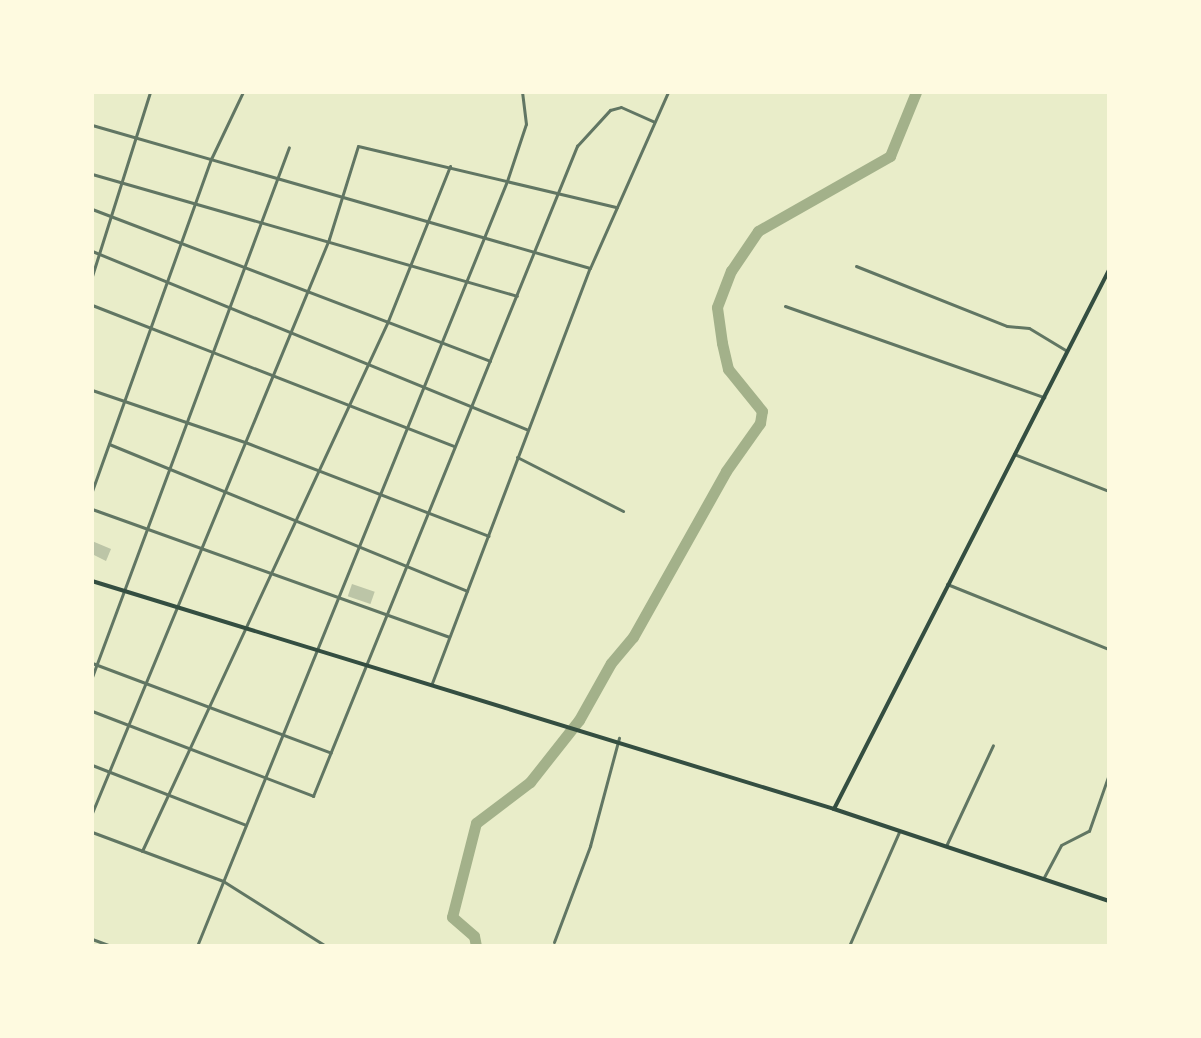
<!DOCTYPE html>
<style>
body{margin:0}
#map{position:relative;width:1201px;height:1038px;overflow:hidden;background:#e9edc9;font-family:Ubuntu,sans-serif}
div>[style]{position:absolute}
.river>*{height:11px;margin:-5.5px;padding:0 5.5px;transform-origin:5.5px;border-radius:5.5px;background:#a3b18a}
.building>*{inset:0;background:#bcc5a7;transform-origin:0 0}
.minor>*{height:3px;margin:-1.5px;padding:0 1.5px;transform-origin:1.5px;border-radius:1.5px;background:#617663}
.tertiary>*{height:3px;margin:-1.5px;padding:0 1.5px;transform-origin:1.5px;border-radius:1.5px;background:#617663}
.secondary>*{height:4px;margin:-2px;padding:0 2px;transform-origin:2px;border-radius:2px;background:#344e41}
.primary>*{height:4px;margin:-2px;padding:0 2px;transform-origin:2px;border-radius:2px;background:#344e41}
span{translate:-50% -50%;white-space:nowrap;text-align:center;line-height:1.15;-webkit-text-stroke:6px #fefae0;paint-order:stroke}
.frame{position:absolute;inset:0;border:94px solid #fefae0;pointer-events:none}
</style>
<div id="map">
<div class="river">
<div style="left:476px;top:946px;width:10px;rotate:-101deg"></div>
<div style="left:474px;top:936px;width:29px;rotate:-139deg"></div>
<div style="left:452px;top:917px;width:97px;rotate:-75.7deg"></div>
<div style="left:476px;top:823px;width:68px;rotate:-37.2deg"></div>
<div style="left:530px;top:782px;width:79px;rotate:-51.7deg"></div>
<div style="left:579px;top:720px;width:65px;rotate:-60.7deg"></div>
<div style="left:611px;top:663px;width:34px;rotate:-50deg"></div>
<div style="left:633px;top:637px;width:190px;rotate:-60.7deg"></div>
<div style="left:726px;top:471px;width:59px;rotate:-54.7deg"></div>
<div style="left:760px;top:423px;width:12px;rotate:-81deg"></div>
<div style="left:762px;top:411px;width:54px;rotate:-129deg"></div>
<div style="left:728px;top:369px;width:27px;rotate:-103deg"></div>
<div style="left:722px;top:343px;width:36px;rotate:-98deg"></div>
<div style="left:717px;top:307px;width:39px;rotate:-69deg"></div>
<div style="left:731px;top:271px;width:48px;rotate:-56deg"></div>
<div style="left:758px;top:231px;width:152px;rotate:-29.6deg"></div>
<div style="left:890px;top:156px;width:69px;rotate:-67.9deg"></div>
</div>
<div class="building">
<div style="clip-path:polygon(92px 541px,111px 549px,106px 561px,92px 554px)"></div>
<div style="left:352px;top:584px;width:24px;height:13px;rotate:19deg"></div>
</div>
<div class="minor">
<div style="left:92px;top:125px;width:518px;rotate:16.02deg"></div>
<div style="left:92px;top:174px;width:442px;rotate:16deg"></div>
<div style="left:92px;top:209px;width:426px;rotate:20.9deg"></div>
<div style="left:92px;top:251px;width:470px;rotate:22.3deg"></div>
<div style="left:856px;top:266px;width:162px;rotate:21.7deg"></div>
<div style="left:1007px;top:326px;width:22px;rotate:5deg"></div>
<div style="left:1029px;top:328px;width:44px;rotate:31.2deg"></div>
<div style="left:92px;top:276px;width:193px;rotate:-72.5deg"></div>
<div style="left:92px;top:305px;width:388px;rotate:21.3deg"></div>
<div style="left:785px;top:306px;width:275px;rotate:19.4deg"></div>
<div style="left:92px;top:390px;width:162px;rotate:18.8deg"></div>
<div style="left:245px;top:442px;width:261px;rotate:21.1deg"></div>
<div style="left:109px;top:444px;width:387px;rotate:22.3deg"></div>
<div style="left:1014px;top:454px;width:102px;rotate:21.3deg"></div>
<div style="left:517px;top:457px;width:119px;rotate:27deg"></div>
<div style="left:92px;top:509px;width:379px;rotate:19.7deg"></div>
<div style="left:947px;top:584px;width:175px;rotate:21.9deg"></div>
<div style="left:92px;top:663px;width:255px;rotate:20.6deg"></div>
<div style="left:92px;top:677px;width:565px;rotate:-69.61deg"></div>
<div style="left:92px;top:711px;width:237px;rotate:21deg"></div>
<div style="left:313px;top:796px;width:702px;rotate:-67.9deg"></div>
<div style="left:577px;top:146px;width:49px;rotate:-47.5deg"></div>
<div style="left:610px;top:110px;width:11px;rotate:-15deg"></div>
<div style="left:621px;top:107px;width:36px;rotate:24deg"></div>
<div style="left:92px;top:765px;width:165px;rotate:21.3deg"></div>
<div style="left:92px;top:813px;width:621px;rotate:-67.56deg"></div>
<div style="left:329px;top:239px;width:97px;rotate:-72.7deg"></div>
<div style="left:358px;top:146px;width:266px;rotate:13.3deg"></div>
<div style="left:92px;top:832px;width:140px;rotate:20.5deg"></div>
<div style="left:223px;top:881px;width:122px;rotate:32.3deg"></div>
<div style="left:946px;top:846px;width:111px;rotate:-65deg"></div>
<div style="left:142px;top:851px;width:584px;rotate:-65.1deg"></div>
<div style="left:388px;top:321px;width:167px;rotate:-68.2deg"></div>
<div style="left:1043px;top:879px;width:38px;rotate:-62deg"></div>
<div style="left:1061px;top:845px;width:31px;rotate:-27deg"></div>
<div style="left:1089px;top:831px;width:60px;rotate:-70.7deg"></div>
<div style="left:92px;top:939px;width:20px;rotate:20deg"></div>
<div style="left:554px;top:942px;width:103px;rotate:-69.4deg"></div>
<div style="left:590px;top:846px;width:112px;rotate:-75deg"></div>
<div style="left:197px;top:946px;width:825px;rotate:-67.94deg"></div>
<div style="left:507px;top:181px;width:60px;rotate:-71.6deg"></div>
<div style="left:526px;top:124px;width:32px;rotate:-97deg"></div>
</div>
<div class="tertiary">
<div style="left:92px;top:491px;width:353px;rotate:-70.3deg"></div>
<div style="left:211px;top:159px;width:74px;rotate:-64.5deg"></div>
<div style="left:432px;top:683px;width:444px;rotate:-69.2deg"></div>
<div style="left:590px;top:268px;width:193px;rotate:-66.1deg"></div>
<div style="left:849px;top:946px;width:124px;rotate:-66.3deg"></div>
</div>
<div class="secondary">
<div style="left:834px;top:809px;width:290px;rotate:18.5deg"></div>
</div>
<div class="primary">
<div style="left:92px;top:581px;width:776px;rotate:17.08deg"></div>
<div style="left:834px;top:809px;width:605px;rotate:-62.97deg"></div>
</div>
<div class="frame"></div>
</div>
